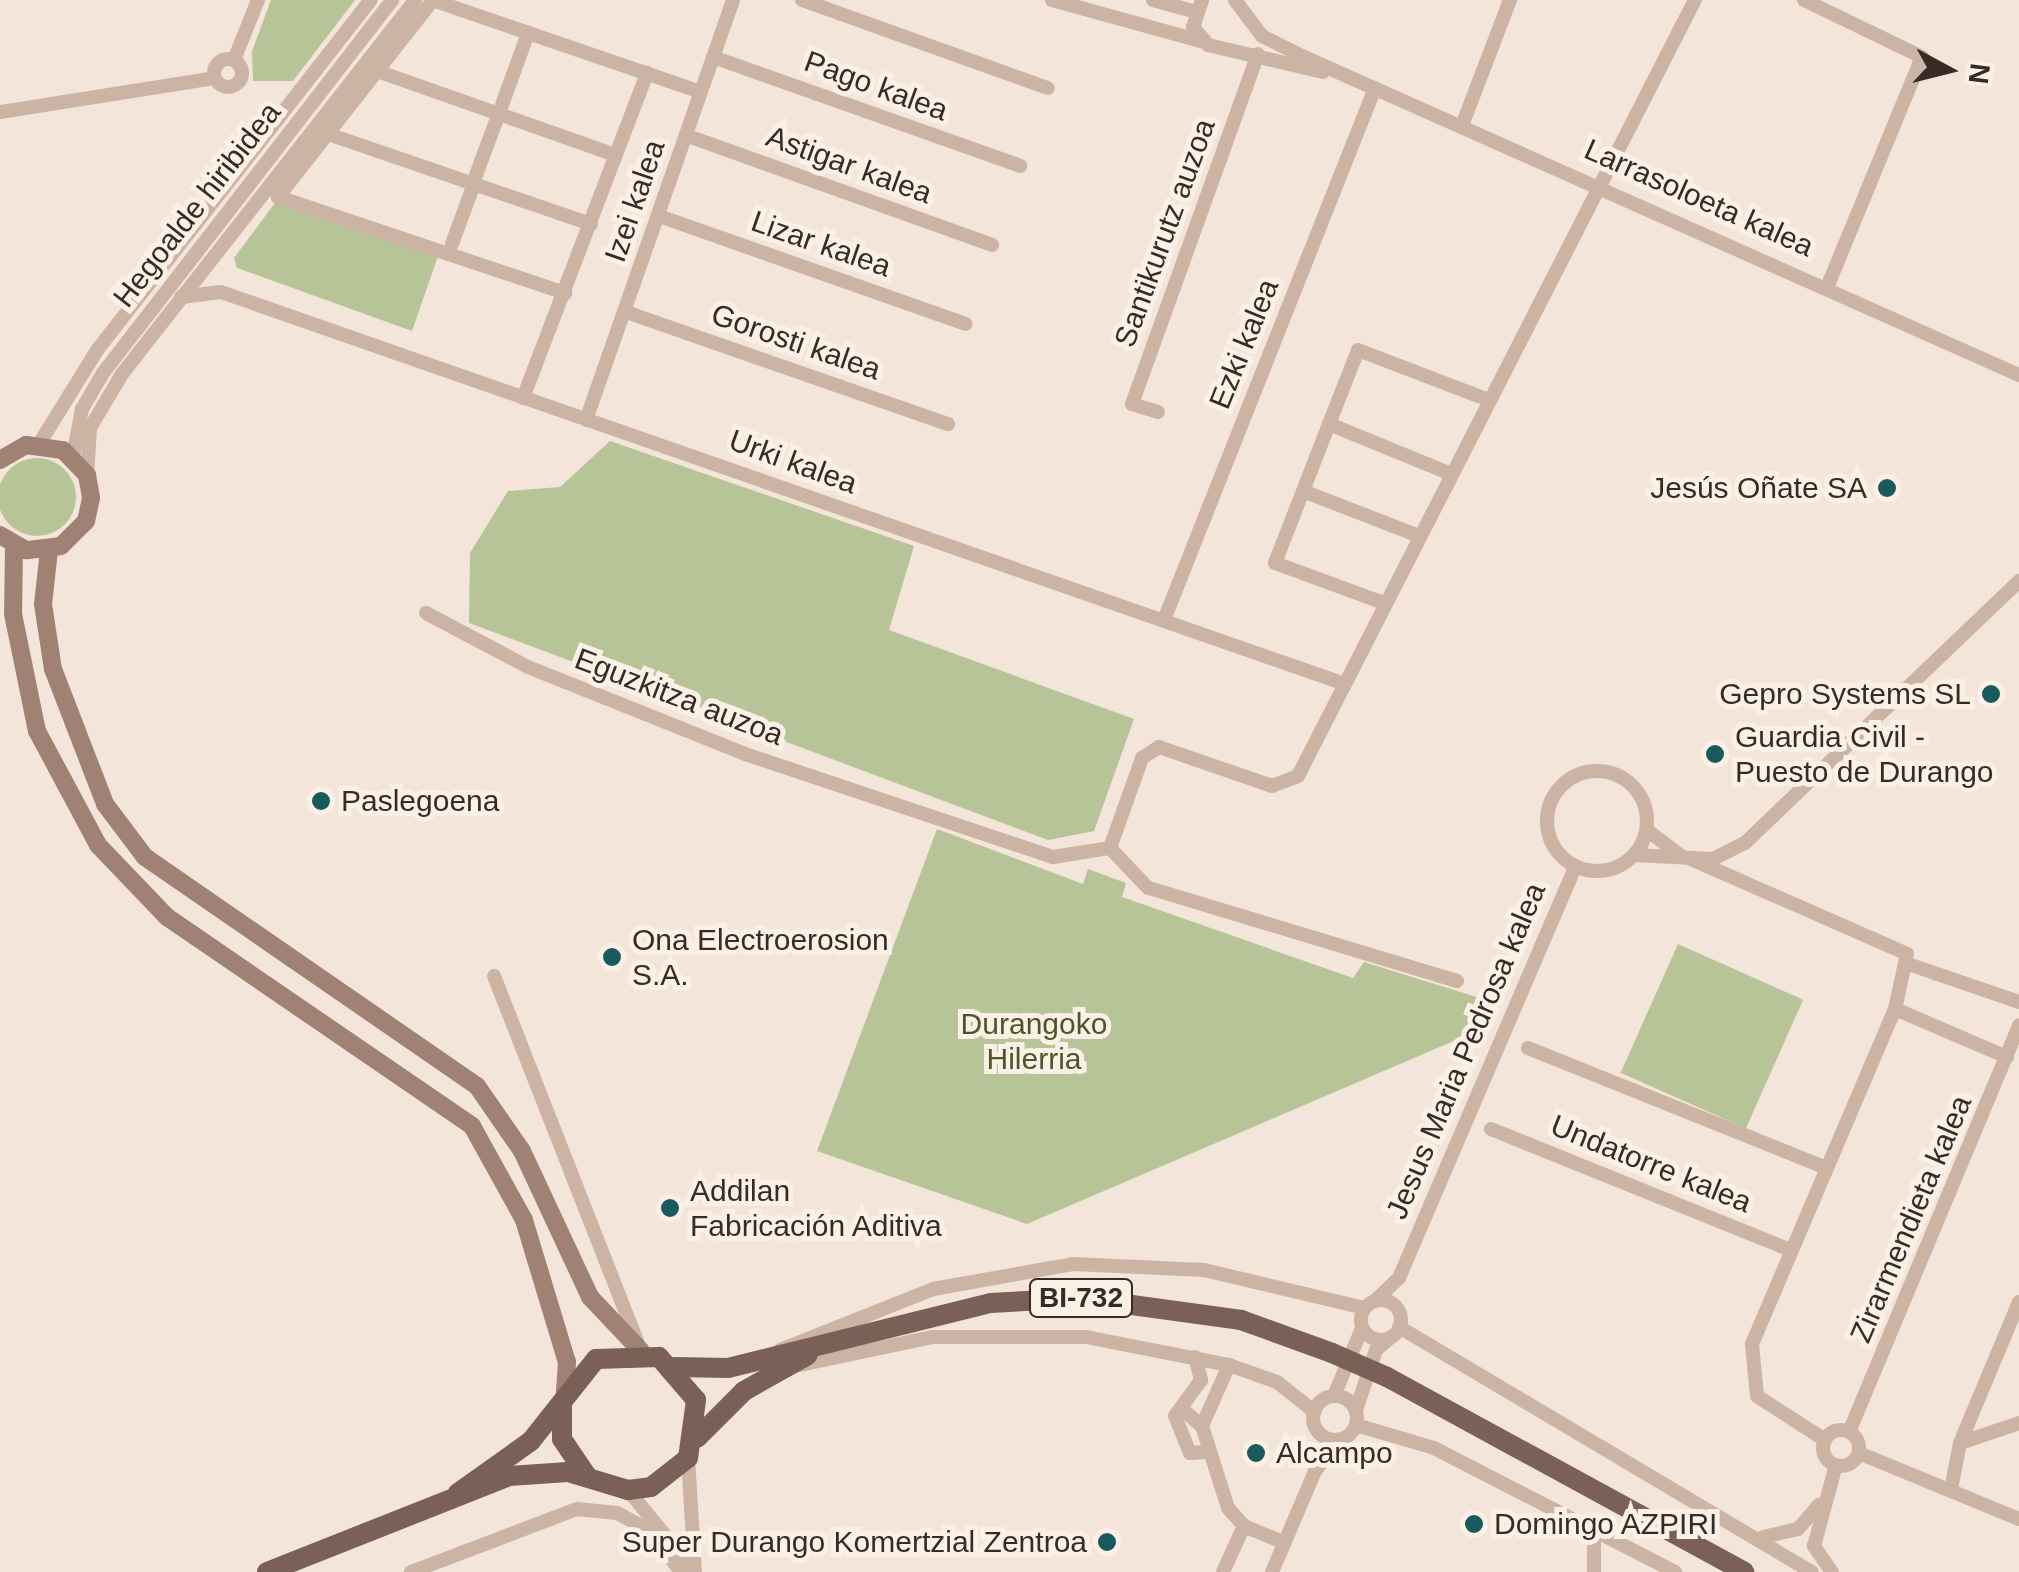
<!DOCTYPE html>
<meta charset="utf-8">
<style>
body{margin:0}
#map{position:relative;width:2019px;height:1572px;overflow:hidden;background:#f3e5d9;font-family:Arial,sans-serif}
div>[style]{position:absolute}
.green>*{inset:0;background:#b7c498;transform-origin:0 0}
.round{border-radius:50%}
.street>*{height:14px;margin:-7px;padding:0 7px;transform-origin:7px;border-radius:7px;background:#ccb4a4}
.street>.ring{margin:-7px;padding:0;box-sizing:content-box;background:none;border:14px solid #ccb4a4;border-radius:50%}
.secondary>*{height:18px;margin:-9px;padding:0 9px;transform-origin:9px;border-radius:9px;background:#a08275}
.primary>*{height:20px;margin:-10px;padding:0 10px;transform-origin:10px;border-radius:10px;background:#7a6056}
.primary-bridge>*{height:20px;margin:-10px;padding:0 10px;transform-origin:10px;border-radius:10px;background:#7a6056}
.dots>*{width:28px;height:28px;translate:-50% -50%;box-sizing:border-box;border:5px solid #fbf0e6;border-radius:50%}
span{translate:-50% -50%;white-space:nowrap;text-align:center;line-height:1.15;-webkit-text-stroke:10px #fbf0e6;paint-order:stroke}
.shield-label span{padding:2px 8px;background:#fbf0e6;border:2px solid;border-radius:8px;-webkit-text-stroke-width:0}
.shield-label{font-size:28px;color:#372b26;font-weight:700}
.street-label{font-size:30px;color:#372b26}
.poi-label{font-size:30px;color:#372b26}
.right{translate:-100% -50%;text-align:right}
.left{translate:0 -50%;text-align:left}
.park-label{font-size:30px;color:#495728}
.north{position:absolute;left:1899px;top:20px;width:100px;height:100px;-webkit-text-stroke:8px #fbf0e6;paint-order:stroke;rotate:97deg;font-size:28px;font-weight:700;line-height:40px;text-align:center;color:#372b26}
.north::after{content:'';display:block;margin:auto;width:35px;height:45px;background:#372b26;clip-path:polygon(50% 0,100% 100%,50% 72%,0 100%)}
</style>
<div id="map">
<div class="green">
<div style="clip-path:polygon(271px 0,355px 0,293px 81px,253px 81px,252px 51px)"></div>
<div style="clip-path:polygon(275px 203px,438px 256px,412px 331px,237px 268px,234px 258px)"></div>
<div style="clip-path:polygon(610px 441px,914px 546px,889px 630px,1134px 719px,1094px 831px,1048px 840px,469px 623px,470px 553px,508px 491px,560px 487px)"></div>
<div class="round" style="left:-2px;top:458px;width:78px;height:78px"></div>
<div style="clip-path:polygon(937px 829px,1083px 884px,1088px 869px,1126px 883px,1122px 897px,1353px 978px,1364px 962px,1486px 1000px,1491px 1025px,1027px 1224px,817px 1151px)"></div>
<div style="left:1678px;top:944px;width:137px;height:141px;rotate:24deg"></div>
</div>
<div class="street">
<div style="left:432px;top:0;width:283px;rotate:18.9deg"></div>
<div style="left:433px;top:0;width:251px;rotate:128.2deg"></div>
<div style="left:278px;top:197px;width:303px;rotate:18.5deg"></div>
<div style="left:802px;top:0;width:261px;rotate:19.7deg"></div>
<div style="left:1052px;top:0;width:155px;rotate:15.4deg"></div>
<div style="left:1153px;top:0;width:41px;rotate:15.4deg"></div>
<div style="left:1202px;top:0;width:28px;rotate:108deg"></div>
<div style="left:1193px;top:27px;width:23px;rotate:50deg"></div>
<div style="left:1208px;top:45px;width:118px;rotate:13.2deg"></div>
<div style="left:1235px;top:0;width:45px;rotate:53.1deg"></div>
<div style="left:1262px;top:36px;width:47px;rotate:26.6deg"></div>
<div style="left:1304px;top:57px;width:783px;rotate:23.98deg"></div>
<div style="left:1804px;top:0;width:131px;rotate:25.8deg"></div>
<div style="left:1922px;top:57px;width:249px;rotate:112.4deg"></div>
<div style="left:713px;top:57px;width:326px;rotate:19.5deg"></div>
<div class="ring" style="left:214px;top:59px;width:14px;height:14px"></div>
<div style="left:234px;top:60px;width:65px;rotate:-68.2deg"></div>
<div style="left:377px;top:71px;width:253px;rotate:19.4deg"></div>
<div style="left:502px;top:105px;width:77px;rotate:-70.1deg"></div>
<div style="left:0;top:112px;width:217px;rotate:-9deg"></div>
<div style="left:1463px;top:123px;width:132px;rotate:-69.1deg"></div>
<div style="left:328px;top:134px;width:278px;rotate:18.9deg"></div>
<div style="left:688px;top:136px;width:323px;rotate:19.7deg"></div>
<div style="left:476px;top:175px;width:66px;rotate:-69.6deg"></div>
<div style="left:659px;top:216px;width:325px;rotate:19.4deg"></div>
<div style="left:452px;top:244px;width:64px;rotate:-69.9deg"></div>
<div style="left:181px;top:297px;width:40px;rotate:-7.1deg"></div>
<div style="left:221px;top:292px;width:1190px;rotate:19.23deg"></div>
<div style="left:626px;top:312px;width:341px;rotate:19.2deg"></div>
<div style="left:523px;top:398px;width:348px;rotate:-69.1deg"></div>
<div style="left:1158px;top:412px;width:27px;rotate:-163deg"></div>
<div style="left:1132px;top:404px;width:372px;rotate:-70.2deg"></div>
<div style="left:586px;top:420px;width:445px;rotate:-70.7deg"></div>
<div style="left:1329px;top:424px;width:79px;rotate:-68.6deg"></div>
<div style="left:1358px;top:350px;width:140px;rotate:20.9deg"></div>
<div style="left:39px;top:444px;width:112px;rotate:-58.2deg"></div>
<div style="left:98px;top:349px;width:443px;rotate:-52deg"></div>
<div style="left:73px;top:457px;width:49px;rotate:-79.4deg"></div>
<div style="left:82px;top:409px;width:42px;rotate:-59.7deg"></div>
<div style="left:103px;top:373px;width:472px;rotate:-52.2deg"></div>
<div style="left:87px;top:475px;width:47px;rotate:-86.3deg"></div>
<div style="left:90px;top:428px;width:63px;rotate:-59.3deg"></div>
<div style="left:122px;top:374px;width:475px;rotate:-51.9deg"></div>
<div style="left:1303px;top:491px;width:77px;rotate:111.3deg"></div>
<div style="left:1275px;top:563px;width:116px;rotate:20.2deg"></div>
<div style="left:1419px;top:536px;width:124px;rotate:-158.8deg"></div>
<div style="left:1303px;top:491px;width:72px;rotate:-68.8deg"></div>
<div style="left:1329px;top:424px;width:132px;rotate:22.3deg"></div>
<div style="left:426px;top:613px;width:115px;rotate:27.9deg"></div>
<div style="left:528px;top:667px;width:234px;rotate:21.8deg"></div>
<div style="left:745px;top:754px;width:325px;rotate:18.5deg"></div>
<div style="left:1053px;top:857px;width:58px;rotate:-9deg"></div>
<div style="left:1164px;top:620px;width:572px;rotate:-68.37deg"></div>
<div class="ring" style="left:1547px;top:771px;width:86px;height:86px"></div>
<div style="left:1647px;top:830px;width:43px;rotate:37.4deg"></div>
<div style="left:1635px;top:855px;width:78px;rotate:2.9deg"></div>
<div style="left:1713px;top:859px;width:37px;rotate:-27deg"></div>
<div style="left:1746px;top:842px;width:378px;rotate:-43.7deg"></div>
<div style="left:1691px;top:859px;width:236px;rotate:23.7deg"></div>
<div style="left:1907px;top:954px;width:56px;rotate:102.3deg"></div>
<div style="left:1911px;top:965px;width:114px;rotate:18.9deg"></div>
<div style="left:494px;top:976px;width:403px;rotate:68.6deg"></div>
<div style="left:1457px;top:981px;width:323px;rotate:-163.2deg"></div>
<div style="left:1148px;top:888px;width:55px;rotate:-133.5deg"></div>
<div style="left:1110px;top:848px;width:96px;rotate:-70.4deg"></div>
<div style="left:1142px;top:758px;width:20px;rotate:-33deg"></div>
<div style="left:1159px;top:747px;width:120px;rotate:19deg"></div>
<div style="left:1272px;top:786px;width:28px;rotate:-21deg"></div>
<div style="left:1298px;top:776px;width:872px;rotate:-62.91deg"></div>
<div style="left:1528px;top:1048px;width:321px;rotate:21.9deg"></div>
<div style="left:1491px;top:1129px;width:323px;rotate:22deg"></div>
<div style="left:1376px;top:1300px;width:32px;rotate:-44deg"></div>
<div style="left:1399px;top:1278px;width:447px;rotate:-66.8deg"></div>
<div class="ring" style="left:1361px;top:1300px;width:26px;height:26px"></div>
<div style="left:1399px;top:1327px;width:480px;rotate:30.7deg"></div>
<div style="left:780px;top:1350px;width:165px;rotate:-21.7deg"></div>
<div style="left:933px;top:1289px;width:142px;rotate:-10.1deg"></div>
<div style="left:1073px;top:1264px;width:131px;rotate:2.6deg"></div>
<div style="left:1204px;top:1270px;width:165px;rotate:13.3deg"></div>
<div style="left:1195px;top:1357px;width:24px;rotate:75deg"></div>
<div style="left:1201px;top:1380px;width:44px;rotate:125.8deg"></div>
<div style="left:1175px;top:1416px;width:40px;rotate:68deg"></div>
<div style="left:1190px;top:1453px;width:14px;rotate:-4deg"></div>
<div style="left:800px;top:1365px;width:136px;rotate:-11.9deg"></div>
<div style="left:933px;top:1337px;width:153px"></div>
<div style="left:1086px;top:1337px;width:146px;rotate:11.1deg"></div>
<div style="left:1229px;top:1365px;width:51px;rotate:19.5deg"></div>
<div style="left:1277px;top:1382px;width:48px;rotate:38.3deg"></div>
<div style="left:1334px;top:1396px;width:74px;rotate:-67.6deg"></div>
<div class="ring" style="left:1313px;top:1396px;width:30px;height:30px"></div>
<div style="left:1181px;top:1408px;width:28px;rotate:41deg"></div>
<div style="left:1202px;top:1426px;width:86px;rotate:72.4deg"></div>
<div style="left:1228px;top:1508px;width:24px;rotate:48deg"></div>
<div style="left:1244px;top:1526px;width:44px;rotate:22.5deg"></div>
<div style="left:1356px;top:1410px;width:63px;rotate:-71.6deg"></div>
<div style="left:1376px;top:1350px;width:20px;rotate:-41deg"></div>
<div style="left:1356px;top:1425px;width:81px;rotate:16.4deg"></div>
<div style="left:1434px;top:1448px;width:271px;rotate:27.2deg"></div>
<div style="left:1202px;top:1426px;width:67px;rotate:-66.1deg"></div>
<div class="ring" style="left:1823px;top:1430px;width:22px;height:22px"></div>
<div style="left:1849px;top:1432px;width:441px;rotate:-67.3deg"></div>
<div style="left:1825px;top:1440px;width:81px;rotate:-147.1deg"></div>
<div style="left:1757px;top:1396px;width:52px;rotate:-95.5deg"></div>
<div style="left:1752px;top:1344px;width:364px;rotate:-66.9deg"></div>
<div style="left:1895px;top:1009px;width:122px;rotate:23.2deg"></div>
<div style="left:1960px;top:1443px;width:62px;rotate:-18.7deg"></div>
<div style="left:1859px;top:1453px;width:173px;rotate:22.4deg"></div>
<div style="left:688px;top:1458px;width:114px;rotate:86.5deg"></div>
<div style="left:1951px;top:1489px;width:47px;rotate:-78.9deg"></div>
<div style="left:1960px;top:1443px;width:153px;rotate:-67.3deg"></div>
<div style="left:628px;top:1490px;width:93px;rotate:50.7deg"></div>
<div style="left:1763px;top:1537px;width:36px;rotate:-13deg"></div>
<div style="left:1798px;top:1529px;width:32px;rotate:-49deg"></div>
<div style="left:411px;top:1572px;width:178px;rotate:-20.8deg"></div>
<div style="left:577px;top:1509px;width:40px;rotate:5.7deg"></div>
<div style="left:617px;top:1513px;width:38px;rotate:28deg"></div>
<div style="left:651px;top:1531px;width:51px;rotate:53.8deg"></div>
<div style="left:1223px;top:1572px;width:51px;rotate:-65.5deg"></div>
<div style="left:1272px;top:1572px;width:110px;rotate:-66.9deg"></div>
<div style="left:1315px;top:1471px;width:41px;rotate:-50.9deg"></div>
<div style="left:1594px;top:1572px;width:41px;rotate:-90deg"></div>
<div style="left:1832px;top:1572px;width:32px;rotate:-125deg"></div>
<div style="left:1814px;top:1546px;width:84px;rotate:-74.8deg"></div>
</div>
<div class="secondary">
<div style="left:0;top:460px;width:30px;rotate:-30deg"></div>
<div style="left:26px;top:445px;width:37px;rotate:8deg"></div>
<div style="left:63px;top:450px;width:35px;rotate:46deg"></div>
<div style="left:87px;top:475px;width:23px;rotate:80deg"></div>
<div style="left:91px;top:498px;width:24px;rotate:102deg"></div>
<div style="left:86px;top:521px;width:35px;rotate:135deg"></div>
<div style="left:61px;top:546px;width:35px;rotate:173deg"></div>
<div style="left:26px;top:550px;width:30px;rotate:-150deg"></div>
<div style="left:14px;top:546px;width:68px;rotate:90.8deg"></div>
<div style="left:13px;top:614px;width:119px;rotate:78.4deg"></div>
<div style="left:37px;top:731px;width:129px;rotate:61.8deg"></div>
<div style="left:98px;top:845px;width:100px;rotate:46.2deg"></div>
<div style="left:167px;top:917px;width:370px;rotate:34.4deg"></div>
<div style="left:472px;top:1126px;width:107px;rotate:61deg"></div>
<div style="left:524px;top:1220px;width:148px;rotate:73.2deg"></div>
<div style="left:567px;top:1362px;width:30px;rotate:94deg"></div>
<div style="left:49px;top:550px;width:54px;rotate:96.3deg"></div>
<div style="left:43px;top:604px;width:66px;rotate:81.3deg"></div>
<div style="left:53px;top:669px;width:145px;rotate:68.9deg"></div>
<div style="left:105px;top:804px;width:66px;rotate:53deg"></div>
<div style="left:145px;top:857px;width:403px;rotate:34.6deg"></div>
<div style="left:477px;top:1086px;width:79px;rotate:55.3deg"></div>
<div style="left:522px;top:1151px;width:161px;rotate:65deg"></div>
<div style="left:590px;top:1297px;width:74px;rotate:46.6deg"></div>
</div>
<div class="primary">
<div style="left:675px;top:1367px;width:53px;rotate:1.1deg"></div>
<div style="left:728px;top:1368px;width:271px;rotate:-13.9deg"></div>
<div style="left:991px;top:1303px;width:90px;rotate:-3.2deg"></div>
<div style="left:1081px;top:1298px;width:162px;rotate:7.8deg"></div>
<div style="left:1241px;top:1320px;width:97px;rotate:19.9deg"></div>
<div style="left:1387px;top:1377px;width:407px;rotate:28.6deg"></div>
<div style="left:562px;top:1404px;width:35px;rotate:90deg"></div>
<div style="left:562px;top:1439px;width:45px;rotate:56deg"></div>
<div style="left:697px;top:1438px;width:66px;rotate:-45deg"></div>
<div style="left:744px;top:1391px;width:73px;rotate:-29.4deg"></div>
<div style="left:267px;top:1572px;width:260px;rotate:-21.6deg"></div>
<div style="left:509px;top:1476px;width:59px;rotate:-3.9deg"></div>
<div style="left:568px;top:1472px;width:63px;rotate:16.7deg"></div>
<div style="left:628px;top:1490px;width:23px;rotate:-7deg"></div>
<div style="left:651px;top:1487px;width:47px;rotate:-38.1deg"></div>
<div style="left:688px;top:1458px;width:59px;rotate:-82.1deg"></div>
<div style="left:696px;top:1400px;width:57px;rotate:-130.7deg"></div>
<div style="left:659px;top:1357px;width:63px;rotate:178.2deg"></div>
<div style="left:596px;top:1359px;width:105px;rotate:128.4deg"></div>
<div style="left:531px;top:1441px;width:90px;rotate:144.5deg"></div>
</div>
<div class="primary-bridge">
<div style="left:1332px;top:1353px;width:60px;rotate:23.6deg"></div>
</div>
<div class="dots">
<div style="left:1887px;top:488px;background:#195b5c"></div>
<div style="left:1991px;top:694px;background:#195b5c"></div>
<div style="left:1715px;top:754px;background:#195b5c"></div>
<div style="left:321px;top:801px;background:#195b5c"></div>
<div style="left:612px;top:957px;background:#195b5c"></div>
<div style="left:670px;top:1208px;background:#195b5c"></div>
<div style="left:1256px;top:1453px;background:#195b5c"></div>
<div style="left:1474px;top:1524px;background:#195b5c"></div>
<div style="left:1107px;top:1542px;background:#195b5c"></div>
</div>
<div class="shield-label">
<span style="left:1081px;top:1298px">BI-732</span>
</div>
<div class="street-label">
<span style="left:876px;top:86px;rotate:20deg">Pago kalea</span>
<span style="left:849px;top:165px;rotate:20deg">Astigar kalea</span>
<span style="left:1699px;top:198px;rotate:24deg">Larrasoloeta kalea</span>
<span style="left:635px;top:201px;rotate:-71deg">Izei kalea</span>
<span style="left:197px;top:205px;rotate:-52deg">Hegoalde hiribidea</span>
<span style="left:1165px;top:233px;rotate:-70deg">Santikurutz auzoa</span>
<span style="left:821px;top:244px;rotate:19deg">Lizar kalea</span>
<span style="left:796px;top:342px;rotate:19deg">Gorosti kalea</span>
<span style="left:1244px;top:344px;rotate:-68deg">Ezki kalea</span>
<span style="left:793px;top:462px;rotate:20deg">Urki kalea</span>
<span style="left:679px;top:697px;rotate:21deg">Eguzkitza auzoa</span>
<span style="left:1466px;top:1051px;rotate:-67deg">Jesus Maria Pedrosa kalea</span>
<span style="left:1651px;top:1164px;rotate:22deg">Undatorre kalea</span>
<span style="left:1911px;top:1219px;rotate:-67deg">Zirarmendieta kalea</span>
</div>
<div class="poi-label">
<span class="right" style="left:1867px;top:488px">Jesús Oñate SA</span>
<span class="right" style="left:1971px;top:694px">Gepro Systems SL</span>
<span class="left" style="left:1735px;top:754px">Guardia Civil -<br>Puesto de Durango</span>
<span class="left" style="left:341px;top:801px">Paslegoena</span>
<span class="left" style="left:632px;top:957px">Ona Electroerosion<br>S.A.</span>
<span class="left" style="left:690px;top:1208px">Addilan<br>Fabricación Aditiva</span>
<span class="left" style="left:1276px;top:1453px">Alcampo</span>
<span class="left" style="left:1494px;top:1524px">Domingo AZPIRI</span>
<span class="right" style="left:1087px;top:1542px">Super Durango Komertzial Zentroa</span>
</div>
<div class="park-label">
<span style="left:1034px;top:1041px">Durangoko<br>Hilerria</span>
</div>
<div class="north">N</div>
</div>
